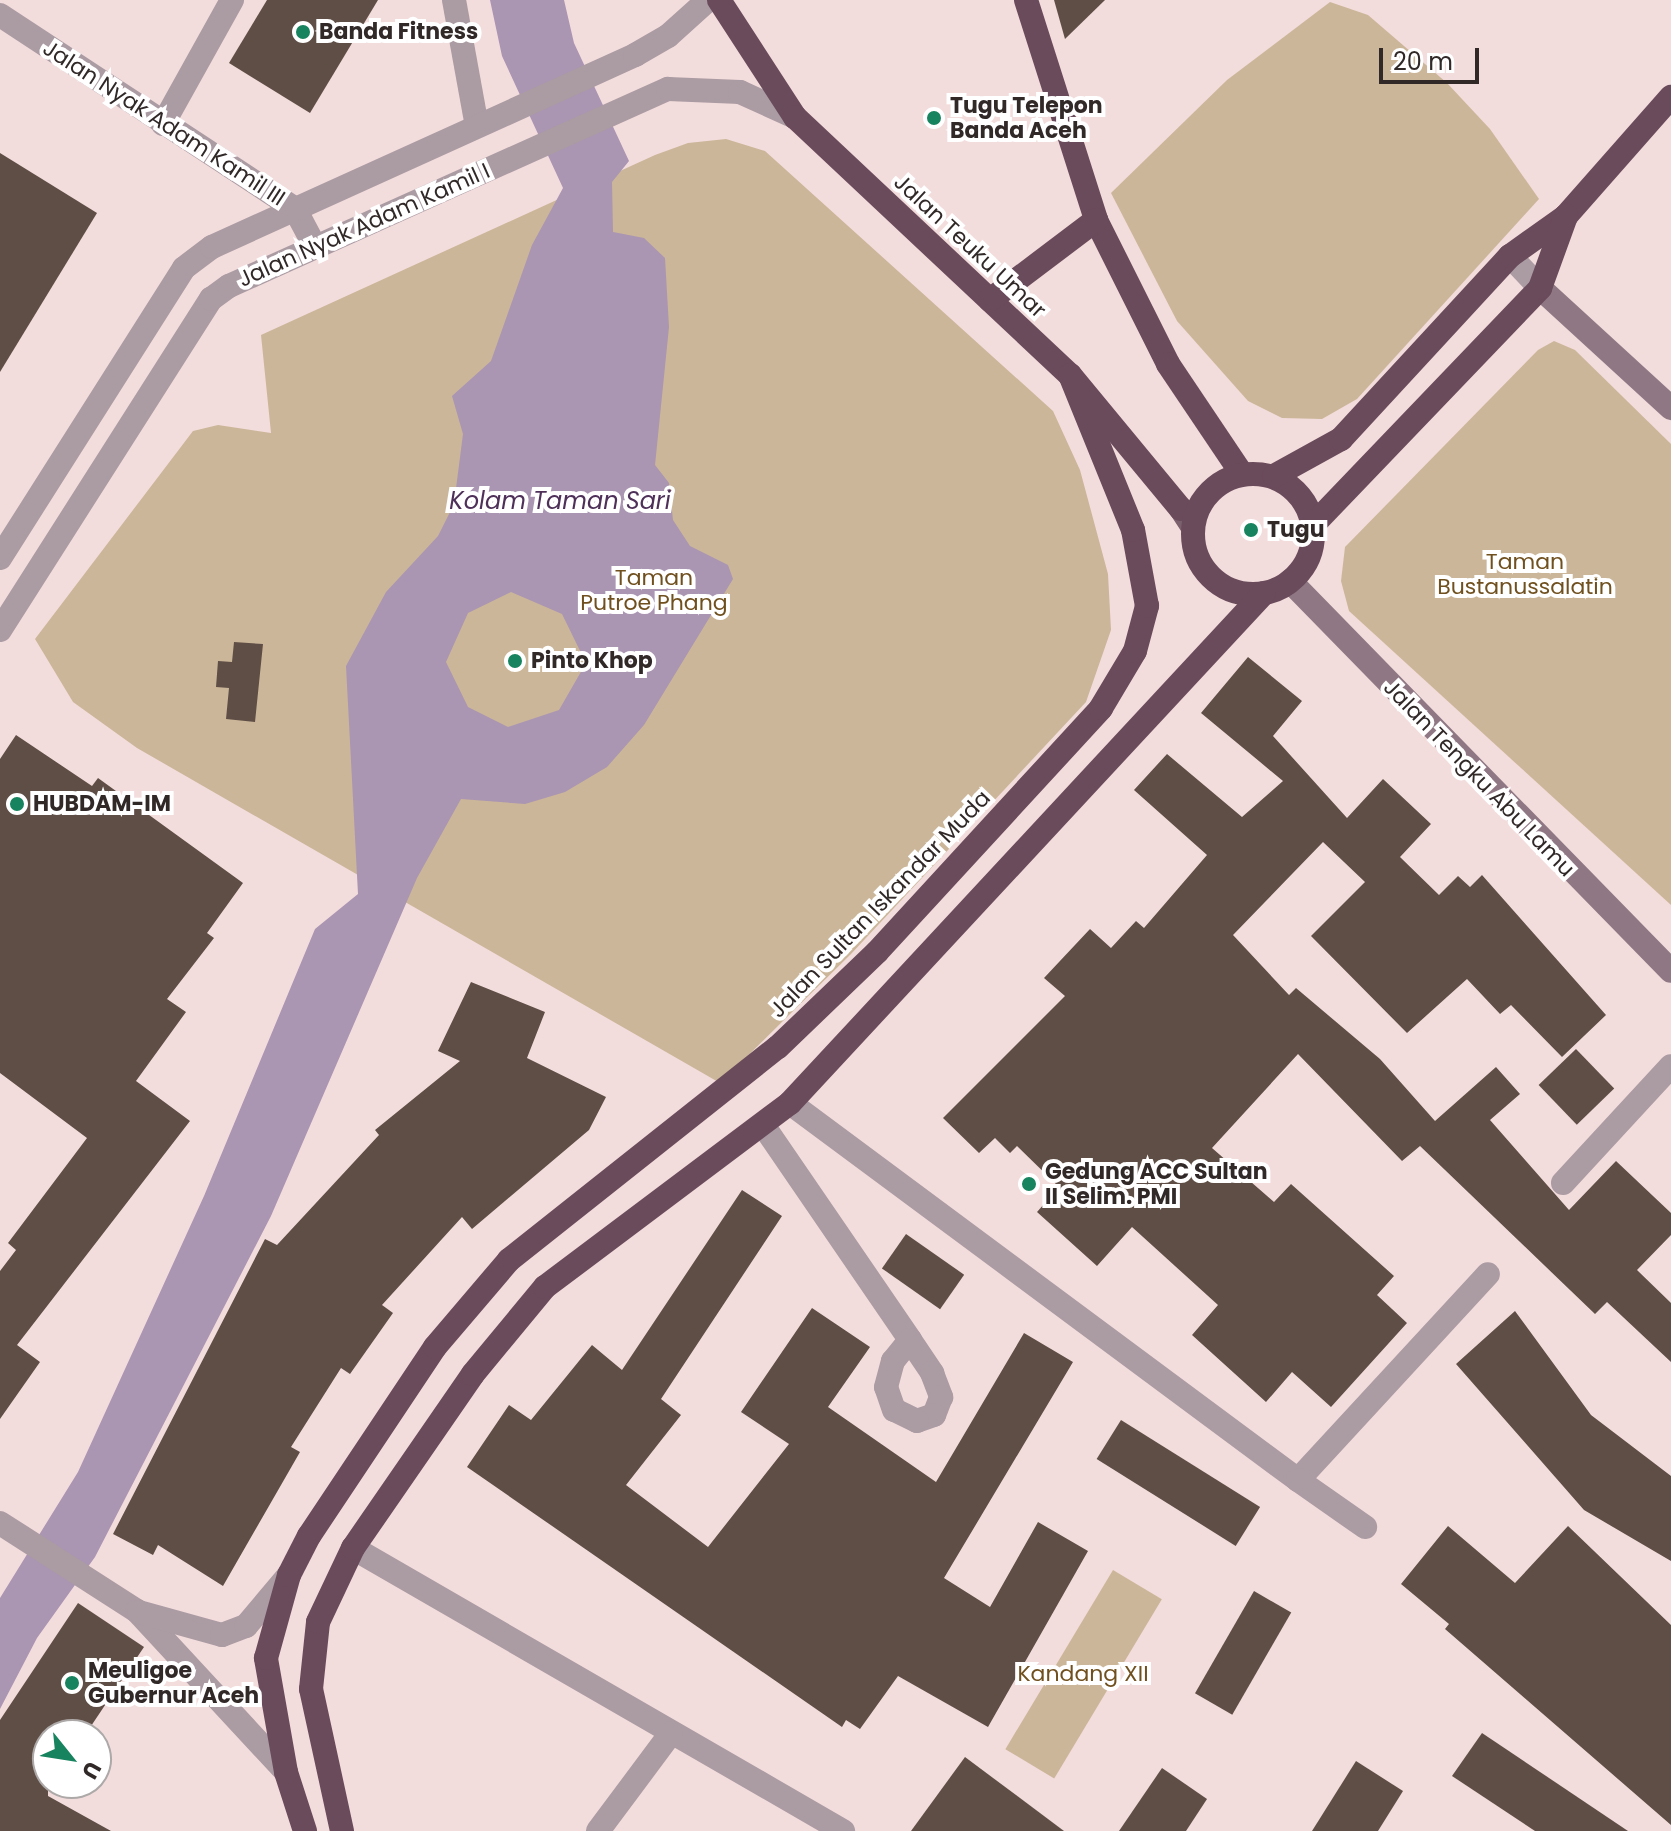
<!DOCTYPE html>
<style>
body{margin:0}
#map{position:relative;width:1671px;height:1831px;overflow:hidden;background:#f3dcdc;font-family:Poppins,sans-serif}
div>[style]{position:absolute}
.green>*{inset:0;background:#cbb699;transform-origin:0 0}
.water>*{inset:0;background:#aa95b2}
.building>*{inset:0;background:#5f4e46;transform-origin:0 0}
.street>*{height:24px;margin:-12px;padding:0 12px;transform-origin:12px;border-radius:12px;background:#ab9ba3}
.secondary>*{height:24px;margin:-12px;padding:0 12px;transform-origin:12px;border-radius:12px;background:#8f7884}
.primary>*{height:24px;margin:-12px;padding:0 12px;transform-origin:12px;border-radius:12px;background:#7b606e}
.highway>*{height:24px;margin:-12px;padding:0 12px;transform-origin:12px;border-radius:12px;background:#6a4b5b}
.highway>.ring{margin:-12px;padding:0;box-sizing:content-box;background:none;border:24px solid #6a4b5b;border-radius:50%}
.dots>*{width:22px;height:22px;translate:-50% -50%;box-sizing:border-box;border:4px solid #fff;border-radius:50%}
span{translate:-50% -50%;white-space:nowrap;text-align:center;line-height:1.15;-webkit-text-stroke:8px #fff;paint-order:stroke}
.poi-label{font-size:22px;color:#312828;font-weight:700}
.left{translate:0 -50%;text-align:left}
.street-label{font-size:22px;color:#312828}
.park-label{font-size:22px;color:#70501e}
.water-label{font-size:24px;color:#4e3059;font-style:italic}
.north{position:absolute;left:32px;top:1719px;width:80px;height:80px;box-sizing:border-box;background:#fff;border:2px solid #ada9a9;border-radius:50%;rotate:120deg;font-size:22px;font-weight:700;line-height:32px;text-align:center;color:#312828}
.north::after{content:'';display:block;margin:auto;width:28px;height:36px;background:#18835f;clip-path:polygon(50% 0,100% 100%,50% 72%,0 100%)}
.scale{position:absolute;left:1379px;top:48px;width:100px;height:36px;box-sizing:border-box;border:4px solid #312828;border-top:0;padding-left:10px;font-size:24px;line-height:28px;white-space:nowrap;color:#312828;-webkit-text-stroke:6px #fff;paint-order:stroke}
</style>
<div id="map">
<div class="green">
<div style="clip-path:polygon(1330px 2px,1368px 15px,1447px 83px,1490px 129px,1539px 199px,1357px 399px,1322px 419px,1282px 418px,1248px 401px,1177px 321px,1111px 193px,1227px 80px)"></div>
<div style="clip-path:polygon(726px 139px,765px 151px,1053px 411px,1080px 470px,1108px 574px,1111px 630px,1086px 702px,851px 954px,720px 1083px,137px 748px,73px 702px,35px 639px,193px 431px,218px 425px,271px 433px,261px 335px,655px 155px,688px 143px)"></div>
<div style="clip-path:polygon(1554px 341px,1575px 350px,1671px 444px,1671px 905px,1349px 611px,1341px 581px,1345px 547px,1538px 350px)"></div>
<div style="left:1113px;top:1570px;width:57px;height:209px;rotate:31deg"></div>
</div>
<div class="water">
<div style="clip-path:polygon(evenodd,490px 0,564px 0,574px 43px,629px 161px,612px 182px,613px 232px,644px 238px,665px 258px,669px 327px,655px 465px,669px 483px,673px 520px,690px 546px,728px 565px,733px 579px,644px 725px,607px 767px,565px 792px,525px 804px,461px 799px,417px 878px,271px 1216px,95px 1557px,37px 1638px,0 1709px,0 1598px,78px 1472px,204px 1196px,315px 929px,358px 894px,346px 666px,386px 592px,438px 536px,454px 504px,463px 434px,452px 396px,491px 361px,532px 245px,563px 188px,502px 56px,490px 0,511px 592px,562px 614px,586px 663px,559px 710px,508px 727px,468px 707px,446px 662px,468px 613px,511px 592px)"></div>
</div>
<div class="building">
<div style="clip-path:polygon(267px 0,378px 0,310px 113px,229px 63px)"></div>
<div style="clip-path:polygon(1054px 0,1105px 0,1065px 39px)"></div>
<div style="clip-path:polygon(0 153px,97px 213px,0 372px)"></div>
<div style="clip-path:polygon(234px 642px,263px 644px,255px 722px,226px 719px,229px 688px,216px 687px,218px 661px,232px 662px)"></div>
<div style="clip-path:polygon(1248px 657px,1302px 701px,1273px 736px,1347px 818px,1383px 779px,1431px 824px,1400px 857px,1439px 895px,1458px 876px,1470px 887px,1482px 875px,1606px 1015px,1562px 1057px,1511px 1005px,1500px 1014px,1467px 979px,1407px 1033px,1311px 936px,1365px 882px,1323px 842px,1233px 935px,1289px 995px,1296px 988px,1380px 1059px,1435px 1121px,1496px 1067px,1520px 1094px,1490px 1120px,1569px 1210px,1616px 1161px,1671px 1213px,1671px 1235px,1637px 1270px,1671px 1303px,1671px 1362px,1607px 1302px,1595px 1314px,1420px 1146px,1402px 1161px,1298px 1054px,1212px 1148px,1274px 1202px,1291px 1184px,1394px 1276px,1377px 1295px,1407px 1323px,1331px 1407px,1292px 1372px,1266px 1402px,1192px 1335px,1218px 1305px,1132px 1227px,1097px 1266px,1037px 1212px,1059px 1187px,1017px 1146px,1010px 1153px,995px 1138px,979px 1153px,943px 1118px,1065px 996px,1044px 978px,1090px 929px,1111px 948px,1136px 921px,1144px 928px,1207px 855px,1134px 790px,1167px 754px,1242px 817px,1283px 781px,1201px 713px)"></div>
<div style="clip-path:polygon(16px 735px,92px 786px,98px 778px,243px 883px,207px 933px,214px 938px,167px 999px,186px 1012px,136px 1081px,190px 1121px,17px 1345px,40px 1362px,0 1419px,0 1271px,16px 1250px,8px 1243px,87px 1138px,0 1073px,0 759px)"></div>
<div style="clip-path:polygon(471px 982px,545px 1012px,527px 1058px,606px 1097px,589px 1130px,472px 1229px,462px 1217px,382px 1305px,393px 1313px,350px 1374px,341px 1368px,291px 1447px,300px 1452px,223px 1586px,158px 1545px,153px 1555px,113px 1534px,265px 1239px,277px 1245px,379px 1135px,375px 1130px,460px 1061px,438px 1051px)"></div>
<div style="left:1576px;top:1049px;width:55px;height:52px;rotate:46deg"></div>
<div style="clip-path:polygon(742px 1190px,782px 1216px,661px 1399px,681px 1415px,626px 1485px,708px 1547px,789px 1444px,741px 1412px,812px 1308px,870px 1347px,828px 1407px,936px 1482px,1024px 1333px,1073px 1362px,944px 1578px,990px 1607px,1038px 1522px,1088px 1551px,988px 1727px,898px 1676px,860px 1729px,846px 1720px,842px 1727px,467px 1467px,509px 1405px,531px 1420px,592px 1345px,622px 1370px)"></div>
<div style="left:906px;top:1234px;width:71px;height:42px;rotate:35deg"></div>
<div style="clip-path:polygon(1515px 1311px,1591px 1415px,1671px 1476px,1671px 1561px,1584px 1510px,1456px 1364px)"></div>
<div style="left:1121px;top:1420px;width:164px;height:46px;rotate:32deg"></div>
<div style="clip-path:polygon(1448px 1526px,1515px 1583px,1568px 1526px,1671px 1625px,1671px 1825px,1445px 1629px,1449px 1624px,1401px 1584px)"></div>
<div style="left:1254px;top:1591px;width:43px;height:118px;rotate:30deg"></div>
<div style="clip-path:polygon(78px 1603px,144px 1647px,85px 1735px,48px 1735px,48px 1796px,111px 1831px,0 1831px,0 1720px)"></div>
<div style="clip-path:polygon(1482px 1733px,1628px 1831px,1535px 1831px,1452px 1776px)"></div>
<div style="clip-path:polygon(965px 1757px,1064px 1831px,911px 1831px)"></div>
<div style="clip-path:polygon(1356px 1761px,1403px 1791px,1378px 1831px,1312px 1831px)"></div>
<div style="clip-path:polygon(1162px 1768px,1207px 1799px,1186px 1831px,1119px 1831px)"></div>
</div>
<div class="street">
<div style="left:454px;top:0;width:128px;rotate:79.7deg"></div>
<div style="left:0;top:15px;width:353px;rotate:33.3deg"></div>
<div style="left:295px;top:209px;width:38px;rotate:62deg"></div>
<div style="left:163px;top:124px;width:142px;rotate:-60.9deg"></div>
<div style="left:1510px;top:256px;width:44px;rotate:46.8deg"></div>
<div style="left:0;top:558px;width:343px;rotate:-57.6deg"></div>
<div style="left:184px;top:268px;width:35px;rotate:-37deg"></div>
<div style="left:212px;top:247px;width:465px;rotate:-24.4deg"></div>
<div style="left:635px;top:55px;width:38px;rotate:-30deg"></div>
<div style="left:668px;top:36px;width:54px;rotate:-42deg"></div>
<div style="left:0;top:630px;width:393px;rotate:-57.5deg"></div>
<div style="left:211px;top:299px;width:22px;rotate:-36deg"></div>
<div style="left:229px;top:286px;width:481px;rotate:-24.2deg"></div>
<div style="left:668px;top:89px;width:72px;rotate:2.4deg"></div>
<div style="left:740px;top:92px;width:60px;rotate:24.4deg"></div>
<div style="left:790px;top:1103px;width:633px;rotate:36.58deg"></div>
<div style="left:1298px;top:1480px;width:280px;rotate:-47.3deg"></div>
<div style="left:763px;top:1125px;width:260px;rotate:55.6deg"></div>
<div style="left:910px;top:1340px;width:40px;rotate:56deg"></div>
<div style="left:932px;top:1373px;width:26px;rotate:69deg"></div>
<div style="left:941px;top:1397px;width:19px;rotate:111deg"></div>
<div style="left:934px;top:1415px;width:18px;rotate:161deg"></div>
<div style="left:917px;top:1421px;width:25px;rotate:-154deg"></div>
<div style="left:894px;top:1410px;width:24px;rotate:-109deg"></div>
<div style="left:886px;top:1387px;width:27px;rotate:-75deg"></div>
<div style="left:893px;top:1361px;width:27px;rotate:-51deg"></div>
<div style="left:1563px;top:1183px;width:159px;rotate:-47.3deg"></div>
<div style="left:1298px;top:1480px;width:82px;rotate:35deg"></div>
<div style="left:0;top:1523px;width:163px;rotate:32.7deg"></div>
<div style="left:137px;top:1611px;width:219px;rotate:47.2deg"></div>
<div style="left:353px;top:1548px;width:566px;rotate:30.01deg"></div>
<div style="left:139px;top:1612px;width:86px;rotate:15.5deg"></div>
<div style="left:222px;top:1635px;width:26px;rotate:-21deg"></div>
<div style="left:246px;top:1626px;width:67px;rotate:-49.9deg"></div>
<div style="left:598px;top:1831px;width:122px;rotate:-53.3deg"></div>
</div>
<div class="secondary">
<div style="left:1540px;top:288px;width:178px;rotate:42.5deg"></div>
<div style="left:1290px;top:581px;width:545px;rotate:45.67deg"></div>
</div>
<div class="primary">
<div style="left:1181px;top:509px;width:20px;rotate:57deg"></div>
</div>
<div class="highway">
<div style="left:719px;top:0;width:140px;rotate:57deg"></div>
<div style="left:795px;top:117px;width:377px;rotate:43.2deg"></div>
<div style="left:1070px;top:375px;width:174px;rotate:50.4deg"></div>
<div style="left:1026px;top:0;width:231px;rotate:72.3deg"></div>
<div style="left:1096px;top:220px;width:161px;rotate:63.4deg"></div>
<div style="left:1168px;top:364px;width:133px;rotate:56.1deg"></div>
<div style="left:990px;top:300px;width:133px;rotate:-37deg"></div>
<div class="ring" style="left:1193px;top:474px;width:96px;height:96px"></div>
<div style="left:1274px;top:476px;width:77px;rotate:-28.9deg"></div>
<div style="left:1341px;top:439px;width:249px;rotate:-47.3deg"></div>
<div style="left:1510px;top:256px;width:69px;rotate:-35.5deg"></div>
<div style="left:1566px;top:216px;width:159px;rotate:-48.6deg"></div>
<div style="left:1314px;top:524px;width:327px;rotate:-46.2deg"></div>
<div style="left:1540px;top:288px;width:77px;rotate:-70.1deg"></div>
<div style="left:305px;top:1831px;width:62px;rotate:-107.9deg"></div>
<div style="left:286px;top:1772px;width:116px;rotate:-100deg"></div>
<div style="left:266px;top:1658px;width:86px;rotate:-74.5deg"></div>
<div style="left:289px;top:1575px;width:44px;rotate:-62.9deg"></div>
<div style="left:309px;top:1536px;width:227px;rotate:-56.3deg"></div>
<div style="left:435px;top:1347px;width:114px;rotate:-49.6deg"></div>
<div style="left:509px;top:1260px;width:343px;rotate:-38.4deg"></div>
<div style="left:778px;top:1047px;width:137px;rotate:-43.8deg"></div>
<div style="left:877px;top:952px;width:331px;rotate:-47.4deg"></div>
<div style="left:1101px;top:708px;width:66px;rotate:-59.2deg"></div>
<div style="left:1135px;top:651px;width:47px;rotate:-75.1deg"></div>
<div style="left:1147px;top:606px;width:77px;rotate:-100.4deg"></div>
<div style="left:1133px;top:530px;width:167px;rotate:-112.1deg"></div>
<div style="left:342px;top:1831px;width:145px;rotate:-102.3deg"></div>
<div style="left:311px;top:1689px;width:67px;rotate:-84deg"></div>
<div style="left:318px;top:1622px;width:82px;rotate:-64.7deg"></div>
<div style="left:353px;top:1548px;width:211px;rotate:-55.4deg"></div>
<div style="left:473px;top:1374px;width:113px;rotate:-50.4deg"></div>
<div style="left:545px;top:1287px;width:306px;rotate:-36.9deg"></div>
<div style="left:790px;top:1103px;width:696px;rotate:-47.1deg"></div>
</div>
<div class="dots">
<div style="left:303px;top:32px;background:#18835f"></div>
<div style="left:934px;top:118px;background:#18835f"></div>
<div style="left:1251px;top:530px;background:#18835f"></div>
<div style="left:515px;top:661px;background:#18835f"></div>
<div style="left:17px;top:804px;background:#18835f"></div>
<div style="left:1029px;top:1184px;background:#18835f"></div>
<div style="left:72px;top:1683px;background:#18835f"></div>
</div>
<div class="poi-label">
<span class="left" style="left:319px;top:32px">Banda Fitness</span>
<span class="left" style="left:950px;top:118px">Tugu Telepon<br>Banda Aceh</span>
<span class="left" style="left:1267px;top:530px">Tugu</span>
<span class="left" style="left:531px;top:661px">Pinto Khop</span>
<span class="left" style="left:33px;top:804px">HUBDAM-IM</span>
<span class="left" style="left:1045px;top:1184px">Gedung ACC Sultan<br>II Selim. PMI</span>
<span class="left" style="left:88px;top:1683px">Meuligoe<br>Gubernur Aceh</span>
</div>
<div class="street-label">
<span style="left:164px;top:123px;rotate:33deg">Jalan Nyak Adam Kamil III</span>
<span style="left:364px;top:225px;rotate:-24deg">Jalan Nyak Adam Kamil I</span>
<span style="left:970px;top:246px;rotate:43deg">Jalan Teuku Umar</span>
<span style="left:1479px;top:778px;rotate:46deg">Jalan Tengku Abu Lamu</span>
<span style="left:880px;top:904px;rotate:-46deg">Jalan Sultan Iskandar Muda</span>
</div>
<div class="park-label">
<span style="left:1525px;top:574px">Taman<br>Bustanussalatin</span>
<span style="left:654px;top:590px">Taman<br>Putroe Phang</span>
<span style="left:1083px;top:1674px">Kandang XII</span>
</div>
<div class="water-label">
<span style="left:560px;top:501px">Kolam Taman Sari</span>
</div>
<div class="north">U</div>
<div class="scale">20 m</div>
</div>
